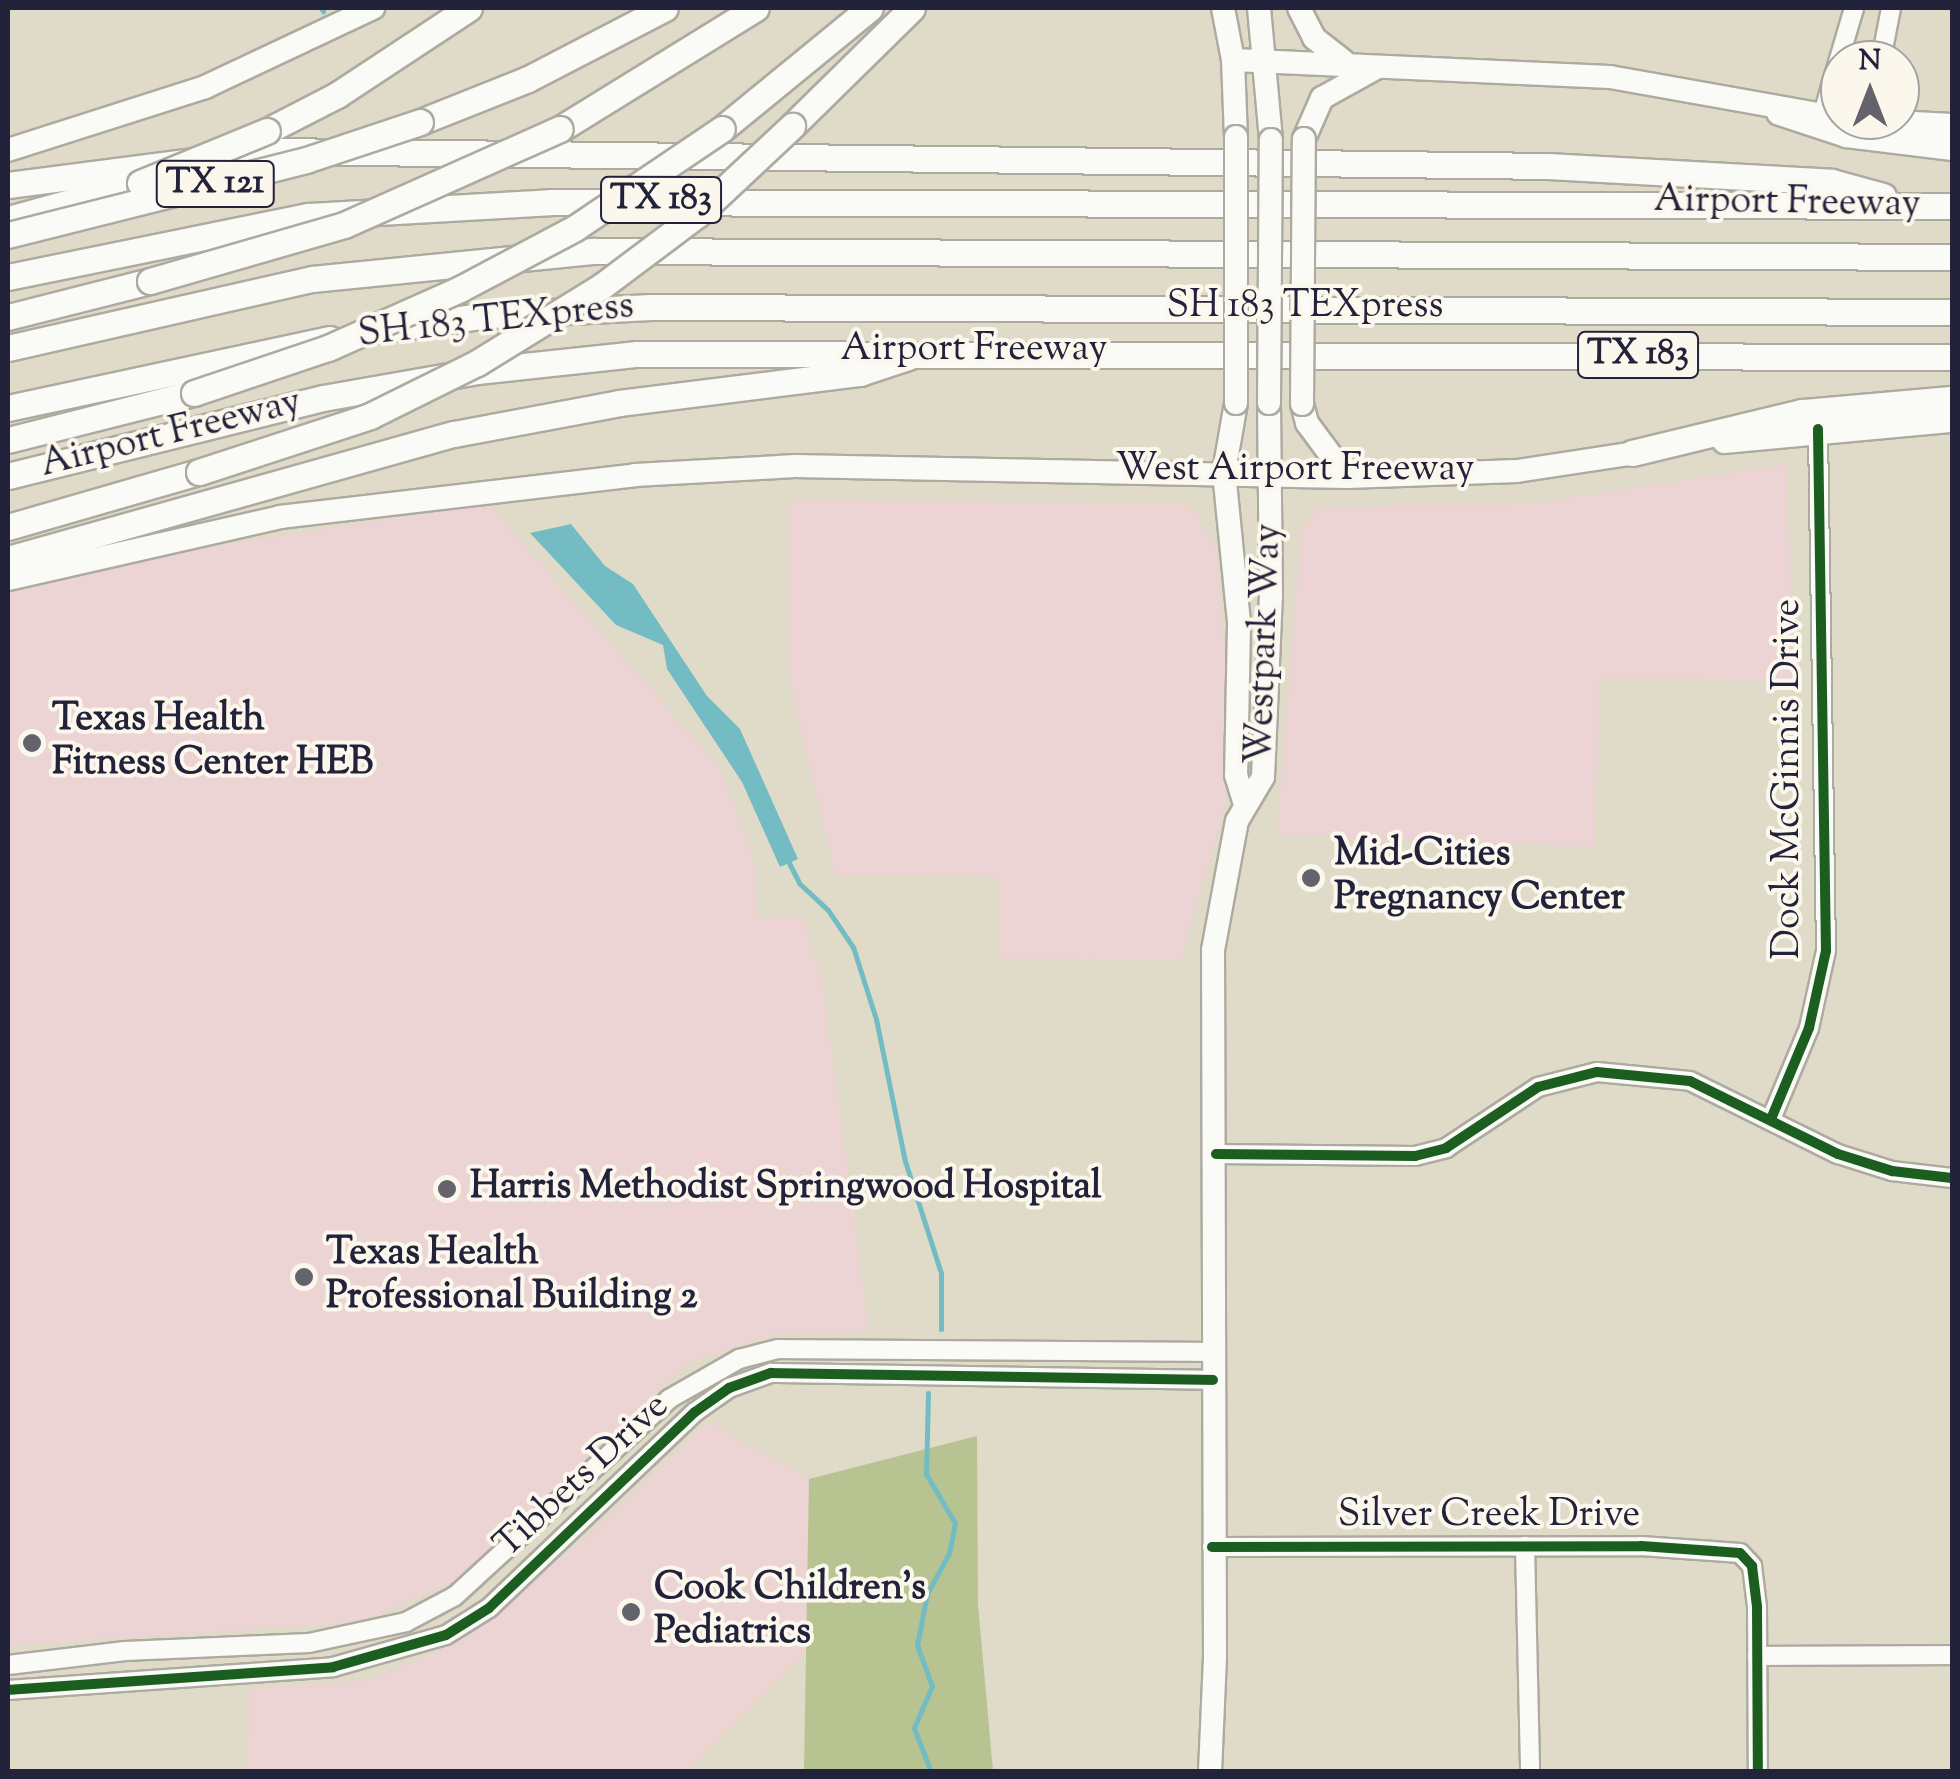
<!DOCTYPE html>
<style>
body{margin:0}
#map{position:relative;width:1960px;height:1779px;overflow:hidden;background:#e0dbc8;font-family:"Sorts Mill Goudy",serif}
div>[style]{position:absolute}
.built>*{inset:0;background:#ebd4d3}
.forest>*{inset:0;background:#b7c390}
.water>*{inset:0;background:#73bcc4}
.stream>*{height:5px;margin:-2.5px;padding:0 2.5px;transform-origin:2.5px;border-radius:2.5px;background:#73bcc4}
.roads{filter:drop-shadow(2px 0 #adaaa0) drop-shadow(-2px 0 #adaaa0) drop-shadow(0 2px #adaaa0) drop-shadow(0 -2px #adaaa0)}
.minor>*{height:18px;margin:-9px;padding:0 9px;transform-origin:9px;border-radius:9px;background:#fafaf7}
.major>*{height:22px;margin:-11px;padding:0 11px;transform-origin:11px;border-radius:11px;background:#fafaf7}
.highway>*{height:25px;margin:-12.5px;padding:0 12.5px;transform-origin:12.5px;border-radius:12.5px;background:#fafaf7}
.bridges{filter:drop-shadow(2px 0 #adaaa0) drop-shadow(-2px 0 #adaaa0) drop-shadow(0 2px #adaaa0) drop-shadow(0 -2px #adaaa0)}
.major-bridge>*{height:22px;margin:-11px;padding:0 11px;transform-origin:11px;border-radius:11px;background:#fafaf7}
.highway-bridge>*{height:25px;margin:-12.5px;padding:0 12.5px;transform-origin:12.5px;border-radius:12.5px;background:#fafaf7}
.cycleway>*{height:10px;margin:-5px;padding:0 5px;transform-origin:5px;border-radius:5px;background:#1b5e20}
.dots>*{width:28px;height:28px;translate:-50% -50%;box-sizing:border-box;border:5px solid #fbf7ec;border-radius:50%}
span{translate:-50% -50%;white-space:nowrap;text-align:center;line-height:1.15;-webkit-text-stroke:8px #fbf7ec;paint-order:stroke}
.shield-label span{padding:2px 8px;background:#fbf7ec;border:2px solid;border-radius:8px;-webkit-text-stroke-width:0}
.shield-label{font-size:35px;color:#22223b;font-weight:700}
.street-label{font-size:38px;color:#22223b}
.poi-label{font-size:38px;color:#22223b;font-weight:700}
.left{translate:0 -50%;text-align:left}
.frame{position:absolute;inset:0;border:10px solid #22223b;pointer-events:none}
.north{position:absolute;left:1820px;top:40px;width:100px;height:100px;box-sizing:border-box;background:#fbf7ec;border:2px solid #a4a2a5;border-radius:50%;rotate:0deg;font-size:28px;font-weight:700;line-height:40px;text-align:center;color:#22223b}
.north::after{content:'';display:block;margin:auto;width:35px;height:45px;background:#64636c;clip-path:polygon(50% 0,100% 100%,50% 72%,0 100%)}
</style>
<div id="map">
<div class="built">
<div style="clip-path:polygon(1787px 464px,1793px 681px,1600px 678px,1595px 847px,1277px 834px,1301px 531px,1321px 507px,1531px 504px)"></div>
<div style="clip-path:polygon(790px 500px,1184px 504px,1197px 516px,1217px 550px,1228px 698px,1226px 801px,1181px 961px,1000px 958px,999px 877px,835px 875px,790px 680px)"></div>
<div style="clip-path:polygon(488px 504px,720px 768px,754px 860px,758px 917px,802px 917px,822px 980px,869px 1331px,774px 1335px,690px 1361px,457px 1580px,360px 1622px,8px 1646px,8px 593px,194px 549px)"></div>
<div style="clip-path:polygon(707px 1422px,809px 1479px,806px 1650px,685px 1771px,247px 1772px,250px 1688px,371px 1680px,446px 1647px,588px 1536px)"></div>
</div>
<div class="forest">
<div style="clip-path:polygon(977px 1436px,978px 1605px,993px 1771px,804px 1771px,809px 1479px)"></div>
</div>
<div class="water">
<div style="clip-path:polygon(571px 524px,605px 566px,633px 584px,707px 696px,740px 729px,798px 859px,780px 867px,742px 782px,667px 669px,663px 645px,616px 625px,530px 533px)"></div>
</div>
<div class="stream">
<div style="left:321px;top:8px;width:4px;rotate:56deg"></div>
<div style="left:787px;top:859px;width:28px;rotate:63deg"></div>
<div style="left:800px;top:884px;width:38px;rotate:43deg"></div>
<div style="left:828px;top:910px;width:45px;rotate:56deg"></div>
<div style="left:853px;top:947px;width:76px;rotate:72.3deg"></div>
<div style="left:876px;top:1019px;width:145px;rotate:78.5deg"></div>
<div style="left:905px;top:1161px;width:118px;rotate:72.2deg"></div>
<div style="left:941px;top:1273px;width:56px;rotate:90deg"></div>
<div style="left:928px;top:1393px;width:81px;rotate:91.4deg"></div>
<div style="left:926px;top:1474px;width:57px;rotate:59.4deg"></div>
<div style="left:955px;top:1523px;width:31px;rotate:101deg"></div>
<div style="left:949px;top:1553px;width:47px;rotate:118.2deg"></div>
<div style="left:927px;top:1594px;width:52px;rotate:101.1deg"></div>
<div style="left:917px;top:1645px;width:44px;rotate:69.9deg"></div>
<div style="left:932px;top:1686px;width:46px;rotate:113.2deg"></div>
<div style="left:914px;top:1728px;width:47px;rotate:68.9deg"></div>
</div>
<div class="roads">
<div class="minor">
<div style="left:1881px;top:60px;width:53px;rotate:-79.1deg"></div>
<div style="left:1822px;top:117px;width:114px;rotate:-73.6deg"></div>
<div style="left:1771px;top:1119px;width:99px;rotate:-67.3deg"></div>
<div style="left:1809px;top:1028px;width:79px;rotate:-77.6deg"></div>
<div style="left:1826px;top:951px;width:522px;rotate:-90.88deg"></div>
<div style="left:1216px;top:1154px;width:199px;rotate:0.6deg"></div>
<div style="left:1415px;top:1156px;width:32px;rotate:-14deg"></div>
<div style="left:1446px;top:1148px;width:110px;rotate:-33.5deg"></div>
<div style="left:1538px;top:1087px;width:61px;rotate:-14.3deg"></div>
<div style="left:1597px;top:1072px;width:93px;rotate:5.5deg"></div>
<div style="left:1690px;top:1081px;width:165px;rotate:26.3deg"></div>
<div style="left:1838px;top:1154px;width:57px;rotate:17.5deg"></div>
<div style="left:1892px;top:1171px;width:60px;rotate:6.7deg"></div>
<div style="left:1525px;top:1546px;width:226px;rotate:88.7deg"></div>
<div style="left:1212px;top:1547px;width:429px;rotate:-0.1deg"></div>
<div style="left:1641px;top:1546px;width:99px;rotate:4deg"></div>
<div style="left:1740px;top:1553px;width:18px;rotate:47deg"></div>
<div style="left:1752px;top:1566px;width:41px;rotate:83deg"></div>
<div style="left:1757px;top:1607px;width:165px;rotate:89.7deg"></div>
<div style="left:1757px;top:1656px;width:195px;rotate:-0.3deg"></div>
<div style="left:8px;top:1665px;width:118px;rotate:-6.8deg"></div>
<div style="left:125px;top:1651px;width:184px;rotate:-2.5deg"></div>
<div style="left:309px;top:1643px;width:99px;rotate:-12.2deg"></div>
<div style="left:406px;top:1622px;width:55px;rotate:-28deg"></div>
<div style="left:455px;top:1596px;width:291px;rotate:-42.6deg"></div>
<div style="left:669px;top:1399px;width:81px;rotate:-29.7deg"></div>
<div style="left:739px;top:1359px;width:40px;rotate:-14.4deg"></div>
<div style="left:778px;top:1349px;width:436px;rotate:0.4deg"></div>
<div style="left:8px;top:1690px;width:326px;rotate:-4deg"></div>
<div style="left:333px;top:1667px;width:117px;rotate:-15.8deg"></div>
<div style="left:446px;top:1635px;width:51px;rotate:-32.1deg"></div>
<div style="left:489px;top:1608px;width:284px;rotate:-43.6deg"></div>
<div style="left:695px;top:1412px;width:42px;rotate:-35.2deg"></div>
<div style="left:729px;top:1388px;width:45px;rotate:-19.7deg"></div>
<div style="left:771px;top:1373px;width:442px;rotate:0.9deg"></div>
</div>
<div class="major">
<div style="left:1223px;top:8px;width:53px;rotate:79.1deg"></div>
<div style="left:1233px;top:60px;width:77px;rotate:87.8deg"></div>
<div style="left:1259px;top:8px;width:133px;rotate:84.8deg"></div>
<div style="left:1299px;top:8px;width:34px;rotate:63deg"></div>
<div style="left:1314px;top:38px;width:37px;rotate:38deg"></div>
<div style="left:1233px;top:60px;width:377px;rotate:2.6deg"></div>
<div style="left:1610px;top:77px;width:234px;rotate:10.1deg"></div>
<div style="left:1857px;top:120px;width:95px;rotate:3deg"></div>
<div style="left:1304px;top:139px;width:45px;rotate:-66.3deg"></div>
<div style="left:1322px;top:98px;width:64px;rotate:-29deg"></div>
<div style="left:8px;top:150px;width:207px;rotate:-17.7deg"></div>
<div style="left:205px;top:87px;width:186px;rotate:-25.2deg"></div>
<div style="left:1236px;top:403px;width:70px;rotate:99.9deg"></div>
<div style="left:1224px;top:472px;width:152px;rotate:84.3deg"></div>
<div style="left:1239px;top:623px;width:152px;rotate:91.1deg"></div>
<div style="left:1236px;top:775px;width:30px;rotate:73deg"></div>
<div style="left:1302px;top:404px;width:20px;rotate:75deg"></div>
<div style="left:1307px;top:423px;width:67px;rotate:53.5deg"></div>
<div style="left:1724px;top:442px;width:229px;rotate:-5.3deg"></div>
<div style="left:8px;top:579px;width:279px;rotate:-12.8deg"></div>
<div style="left:280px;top:517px;width:357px;rotate:-6.7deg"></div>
<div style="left:635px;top:475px;width:160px;rotate:-3.2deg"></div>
<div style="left:795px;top:466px;width:552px;rotate:1.14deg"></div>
<div style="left:1347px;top:477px;width:170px;rotate:-2deg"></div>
<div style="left:1517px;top:471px;width:132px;rotate:-8.7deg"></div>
<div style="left:1210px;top:1772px;width:114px;rotate:-87.5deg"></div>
<div style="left:1215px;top:1658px;width:708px;rotate:-90.16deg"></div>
<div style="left:1213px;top:950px;width:131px;rotate:-79.5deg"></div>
<div style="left:1237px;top:821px;width:51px;rotate:-59.4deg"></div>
<div style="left:1263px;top:777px;width:182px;rotate:-87.5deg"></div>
<div style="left:1271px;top:595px;width:192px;rotate:-90.6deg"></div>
</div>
<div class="highway">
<div style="left:1779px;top:112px;width:71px;rotate:18.2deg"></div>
<div style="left:1846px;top:134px;width:107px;rotate:7deg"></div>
<div style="left:420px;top:122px;width:116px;rotate:-21.7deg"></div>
<div style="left:528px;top:79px;width:154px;rotate:-27.4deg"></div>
<div style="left:792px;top:126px;width:168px;rotate:-44.5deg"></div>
<div style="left:560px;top:129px;width:230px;rotate:-31.7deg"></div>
<div style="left:722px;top:129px;width:191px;rotate:-39.3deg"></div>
<div style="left:267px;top:131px;width:79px;rotate:-27.2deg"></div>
<div style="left:337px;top:95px;width:158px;rotate:-33.4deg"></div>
<div style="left:8px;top:185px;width:265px;rotate:-7.4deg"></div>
<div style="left:271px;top:151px;width:1277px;rotate:0.67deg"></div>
<div style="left:1548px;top:166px;width:284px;rotate:3.2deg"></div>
<div style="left:1832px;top:182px;width:53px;rotate:15.4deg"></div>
<div style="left:8px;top:219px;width:137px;rotate:-15.3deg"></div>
<div style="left:8px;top:277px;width:307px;rotate:-11.5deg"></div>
<div style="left:309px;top:216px;width:241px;rotate:-3.3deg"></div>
<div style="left:550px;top:202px;width:1402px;rotate:0.16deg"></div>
<div style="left:8px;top:317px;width:146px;rotate:-14.2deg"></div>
<div style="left:379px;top:330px;width:111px;rotate:-7.8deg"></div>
<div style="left:489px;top:315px;width:162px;rotate:-2.8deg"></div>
<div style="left:651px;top:307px;width:1301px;rotate:0.22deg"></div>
<div style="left:8px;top:348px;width:312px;rotate:-12.8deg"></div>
<div style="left:312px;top:279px;width:284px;rotate:-5.7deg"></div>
<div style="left:595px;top:251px;width:1357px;rotate:0.25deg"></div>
<div style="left:8px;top:408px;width:329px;rotate:-12.1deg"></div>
<div style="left:8px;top:440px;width:192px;rotate:-14.2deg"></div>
<div style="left:1632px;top:453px;width:175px;rotate:-13.6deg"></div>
<div style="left:1802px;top:412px;width:151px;rotate:-5deg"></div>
<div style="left:8px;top:476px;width:325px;rotate:-13.9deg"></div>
<div style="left:323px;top:398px;width:156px;rotate:-9.9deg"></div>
<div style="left:477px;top:371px;width:161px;rotate:-6.1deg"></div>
<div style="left:637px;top:354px;width:1315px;rotate:0.13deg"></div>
<div style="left:8px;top:527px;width:199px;rotate:-16.1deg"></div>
<div style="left:8px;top:559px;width:463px;rotate:-15.7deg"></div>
<div style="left:454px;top:434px;width:168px;rotate:-10.6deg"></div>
<div style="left:619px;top:403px;width:243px;rotate:-7.1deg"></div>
<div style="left:860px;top:373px;width:51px;rotate:-18.4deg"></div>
</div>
</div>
<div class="bridges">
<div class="major-bridge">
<div style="left:1236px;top:137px;width:266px;rotate:90deg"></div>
<div style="left:1269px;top:403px;width:263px;rotate:-89.6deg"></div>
<div style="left:1302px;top:404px;width:265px;rotate:-89.6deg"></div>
</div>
<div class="highway-bridge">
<div style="left:140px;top:183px;width:137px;rotate:-22.3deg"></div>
<div style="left:8px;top:235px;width:307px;rotate:-14.1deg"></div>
<div style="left:306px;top:160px;width:120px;rotate:-18.4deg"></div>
<div style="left:150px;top:281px;width:202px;rotate:-16.1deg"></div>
<div style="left:344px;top:225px;width:236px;rotate:-24deg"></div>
<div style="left:194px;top:393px;width:141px;rotate:-18.6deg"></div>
<div style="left:328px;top:348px;width:145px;rotate:-24.1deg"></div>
<div style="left:460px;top:289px;width:130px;rotate:-27.9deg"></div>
<div style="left:575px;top:228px;width:177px;rotate:-34deg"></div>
<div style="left:199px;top:472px;width:180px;rotate:-18.1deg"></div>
<div style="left:370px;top:416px;width:119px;rotate:-26.4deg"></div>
<div style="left:477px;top:363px;width:147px;rotate:-31.6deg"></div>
<div style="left:602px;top:286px;width:120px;rotate:-36.9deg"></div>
<div style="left:698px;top:214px;width:129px;rotate:-43.1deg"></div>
</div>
</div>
<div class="cycleway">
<div style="left:1771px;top:1119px;width:99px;rotate:-67.3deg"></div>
<div style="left:1809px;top:1028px;width:79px;rotate:-77.6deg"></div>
<div style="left:1826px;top:951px;width:522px;rotate:-90.88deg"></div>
<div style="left:1216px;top:1154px;width:199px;rotate:0.6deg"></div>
<div style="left:1415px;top:1156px;width:32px;rotate:-14deg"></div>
<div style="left:1446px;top:1148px;width:110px;rotate:-33.5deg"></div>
<div style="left:1538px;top:1087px;width:61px;rotate:-14.3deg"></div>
<div style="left:1597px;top:1072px;width:93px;rotate:5.5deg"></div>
<div style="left:1690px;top:1081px;width:165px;rotate:26.3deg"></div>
<div style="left:1838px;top:1154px;width:57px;rotate:17.5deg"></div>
<div style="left:1892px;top:1171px;width:60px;rotate:6.7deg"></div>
<div style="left:1212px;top:1547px;width:429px;rotate:-0.1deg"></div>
<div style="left:1641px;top:1546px;width:99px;rotate:4deg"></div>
<div style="left:1740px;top:1553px;width:18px;rotate:47deg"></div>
<div style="left:1752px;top:1566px;width:41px;rotate:83deg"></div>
<div style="left:1757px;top:1607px;width:165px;rotate:89.7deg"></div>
<div style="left:8px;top:1690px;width:326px;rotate:-4deg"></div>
<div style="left:333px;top:1667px;width:117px;rotate:-15.8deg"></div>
<div style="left:446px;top:1635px;width:51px;rotate:-32.1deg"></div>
<div style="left:489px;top:1608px;width:284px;rotate:-43.6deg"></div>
<div style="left:695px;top:1412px;width:42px;rotate:-35.2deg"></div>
<div style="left:729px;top:1388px;width:45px;rotate:-19.7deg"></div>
<div style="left:771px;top:1373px;width:442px;rotate:0.9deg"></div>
</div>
<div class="dots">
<div style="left:32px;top:743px;background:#64636c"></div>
<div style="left:1311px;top:878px;background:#64636c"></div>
<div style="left:447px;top:1189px;background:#64636c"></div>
<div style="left:304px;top:1277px;background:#64636c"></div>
<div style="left:631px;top:1612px;background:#64636c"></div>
</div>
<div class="shield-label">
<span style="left:215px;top:184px">TX 121</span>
<span style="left:661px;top:200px">TX 183</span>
<span style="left:1638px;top:355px">TX 183</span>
</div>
<div class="street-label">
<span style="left:1787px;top:204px;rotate:1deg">Airport Freeway</span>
<span style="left:1305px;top:308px">SH 183 TEXpress</span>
<span style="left:496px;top:322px;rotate:-6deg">SH 183 TEXpress</span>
<span style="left:974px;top:351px">Airport Freeway</span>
<span style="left:171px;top:435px;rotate:-14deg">Airport Freeway</span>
<span style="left:1295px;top:471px">West Airport Freeway</span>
<span style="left:1266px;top:644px;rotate:-88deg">Westpark Way</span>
<span style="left:1790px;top:779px;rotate:-90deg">Dock McGinnis Drive</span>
<span style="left:583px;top:1477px;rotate:-43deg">Tibbets Drive</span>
<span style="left:1489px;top:1517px">Silver Creek Drive</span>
</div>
<div class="poi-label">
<span class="left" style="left:52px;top:743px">Texas Health<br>Fitness Center HEB</span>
<span class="left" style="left:1334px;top:878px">Mid-Cities<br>Pregnancy Center</span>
<span class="left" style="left:470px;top:1189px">Harris Methodist Springwood Hospital</span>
<span class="left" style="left:326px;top:1277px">Texas Health<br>Professional Building 2</span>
<span class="left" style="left:654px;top:1612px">Cook Children's<br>Pediatrics</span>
</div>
<div class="frame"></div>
<div class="north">N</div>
</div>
